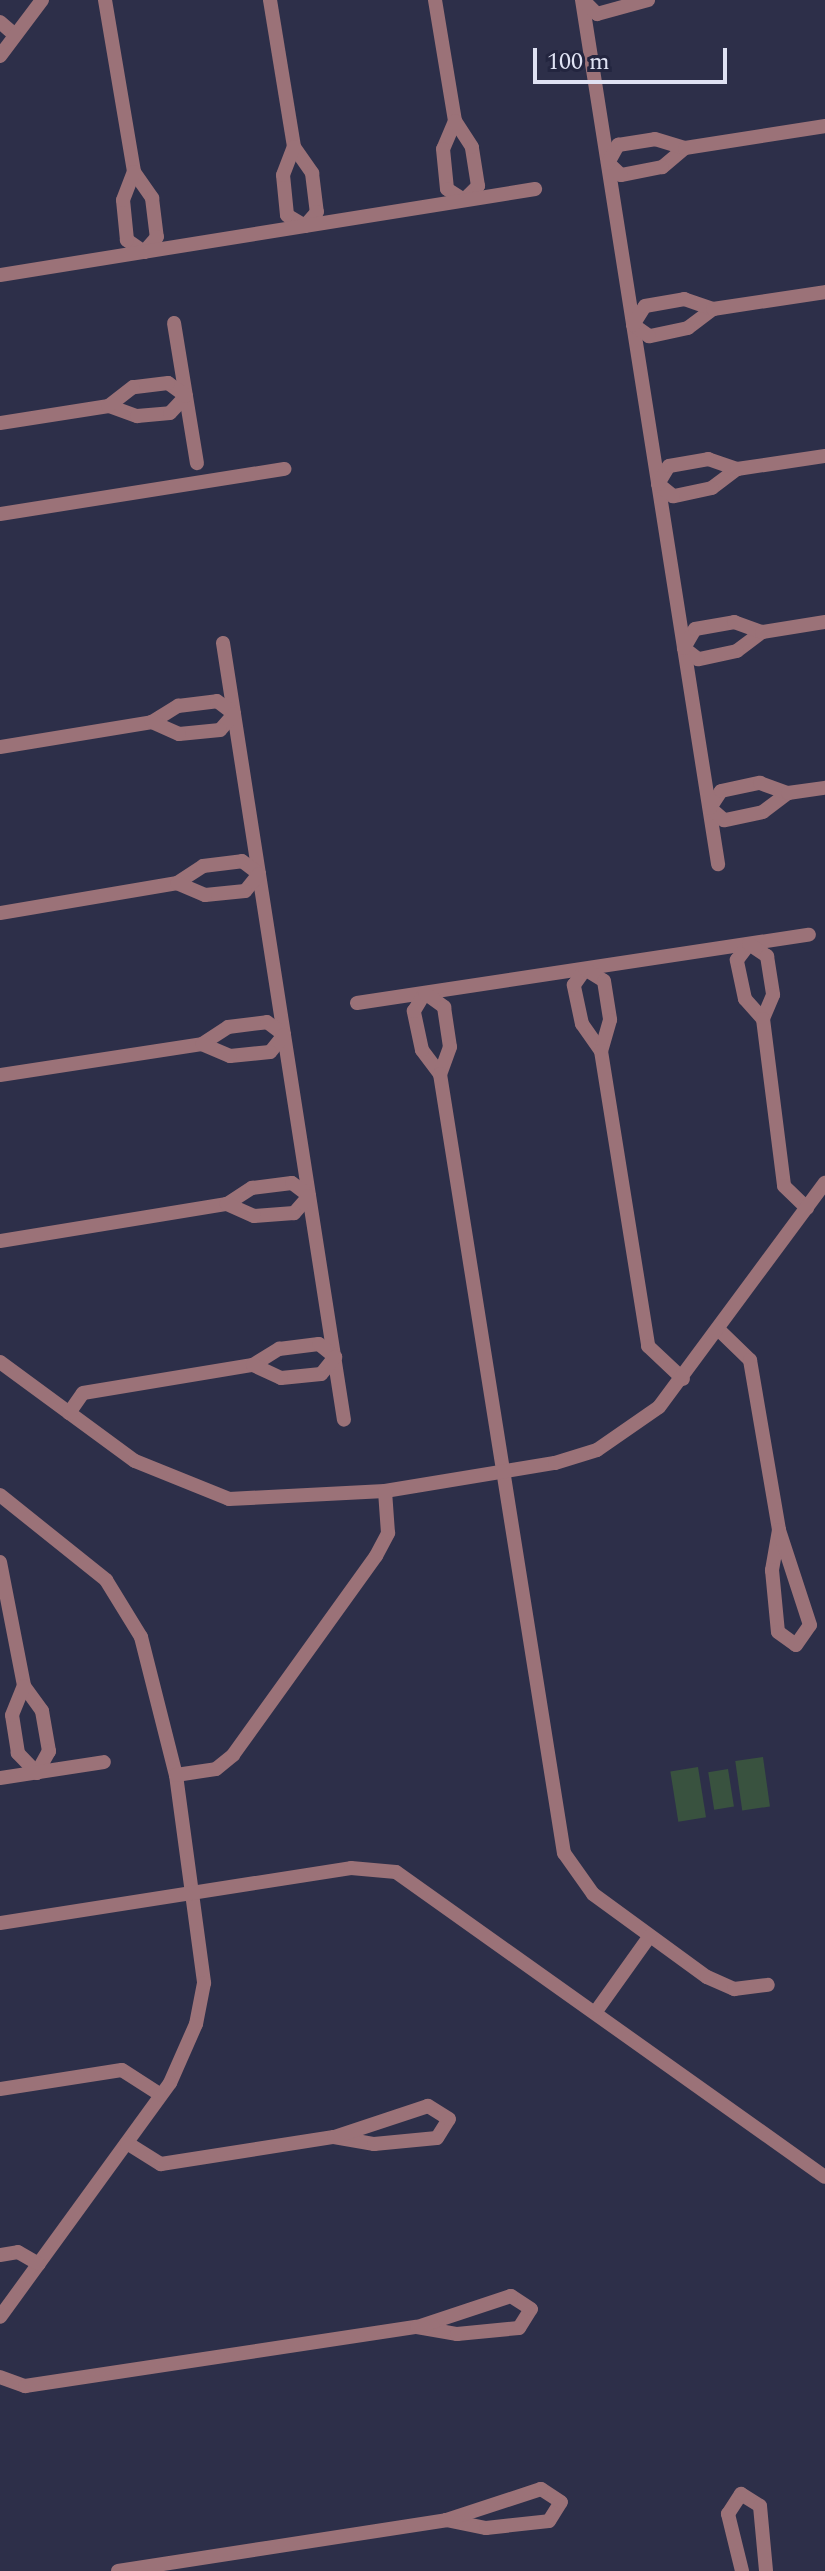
<!DOCTYPE html>
<style>
body{margin:0}
#map{position:relative;width:825px;height:2571px;overflow:hidden;background:#2d2f49;font-family:Spectral,serif}
div>[style]{position:absolute}
.green>*{inset:0;background:#39523f;transform-origin:0 0}
.minor>*{height:14px;margin:-7px;padding:0 7px;transform-origin:7px;border-radius:7px;background:#9b7278}
span{translate:-50% -50%;white-space:nowrap;text-align:center;line-height:1.15;-webkit-text-stroke:8px #23253f;paint-order:stroke}
.scale{position:absolute;left:533px;top:48px;width:194px;height:36px;box-sizing:border-box;border:4px solid #dfe2f3;border-top:0;padding-left:10px;font-size:24px;line-height:28px;white-space:nowrap;color:#dfe2f3;-webkit-text-stroke:6px #23253f;paint-order:stroke}
</style>
<div id="map">
<div class="green">
<div style="left:763px;top:1757px;width:50px;height:28px;rotate:82deg"></div>
<div style="left:698px;top:1767px;width:51px;height:28px;rotate:81deg"></div>
<div style="left:728px;top:1769px;width:38px;height:20px;rotate:81deg"></div>
</div>
<div class="minor">
<div style="left:105px;top:0;width:174px;rotate:80.4deg"></div>
<div style="left:134px;top:172px;width:32px;rotate:55deg"></div>
<div style="left:152px;top:198px;width:39px;rotate:83deg"></div>
<div style="left:157px;top:237px;width:20px;rotate:131deg"></div>
<div style="left:144px;top:252px;width:21px;rotate:-145deg"></div>
<div style="left:127px;top:240px;width:40px;rotate:-95.7deg"></div>
<div style="left:123px;top:200px;width:30px;rotate:-69deg"></div>
<div style="left:270px;top:0;width:149px;rotate:80.7deg"></div>
<div style="left:294px;top:147px;width:32px;rotate:55deg"></div>
<div style="left:312px;top:173px;width:39px;rotate:83deg"></div>
<div style="left:317px;top:212px;width:18px;rotate:131deg"></div>
<div style="left:305px;top:226px;width:21px;rotate:-149deg"></div>
<div style="left:287px;top:215px;width:40px;rotate:-95.7deg"></div>
<div style="left:283px;top:175px;width:30px;rotate:-69deg"></div>
<div style="left:435px;top:0;width:123px;rotate:80.6deg"></div>
<div style="left:455px;top:121px;width:30px;rotate:113deg"></div>
<div style="left:443px;top:149px;width:40px;rotate:84.3deg"></div>
<div style="left:447px;top:189px;width:20px;rotate:33deg"></div>
<div style="left:464px;top:200px;width:20px;rotate:-45deg"></div>
<div style="left:478px;top:186px;width:39px;rotate:-99deg"></div>
<div style="left:472px;top:147px;width:31px;rotate:-123deg"></div>
<div style="left:582px;top:0;width:875px;rotate:81.05deg"></div>
<div style="left:583px;top:0;width:20px;rotate:45deg"></div>
<div style="left:597px;top:14px;width:53px;rotate:-15.4deg"></div>
<div style="left:0;top:22px;width:20px;rotate:41deg"></div>
<div style="left:0;top:56px;width:70px;rotate:-53.1deg"></div>
<div style="left:685px;top:148px;width:30px;rotate:140deg"></div>
<div style="left:662px;top:167px;width:42px;rotate:169deg"></div>
<div style="left:621px;top:175px;width:18px;rotate:-137deg"></div>
<div style="left:608px;top:163px;width:21px;rotate:-61deg"></div>
<div style="left:618px;top:145px;width:37px;rotate:-9deg"></div>
<div style="left:655px;top:139px;width:31px;rotate:17deg"></div>
<div style="left:685px;top:148px;width:142px;rotate:-8.9deg"></div>
<div style="left:0;top:275px;width:542px;rotate:-9.13deg"></div>
<div style="left:713px;top:309px;width:31px;rotate:143deg"></div>
<div style="left:688px;top:328px;width:40px;rotate:168deg"></div>
<div style="left:649px;top:336px;width:19px;rotate:-145deg"></div>
<div style="left:633px;top:325px;width:22px;rotate:-58deg"></div>
<div style="left:645px;top:306px;width:40px;rotate:-10deg"></div>
<div style="left:684px;top:299px;width:31px;rotate:19deg"></div>
<div style="left:713px;top:309px;width:113px;rotate:-8.6deg"></div>
<div style="left:174px;top:323px;width:142px;rotate:80.7deg"></div>
<div style="left:0;top:423px;width:110px;rotate:-8.9deg"></div>
<div style="left:109px;top:406px;width:30px;rotate:20deg"></div>
<div style="left:137px;top:416px;width:33px;rotate:-5deg"></div>
<div style="left:170px;top:413px;width:23px;rotate:-47deg"></div>
<div style="left:186px;top:396px;width:22px;rotate:-144deg"></div>
<div style="left:168px;top:383px;width:35px;rotate:173deg"></div>
<div style="left:133px;top:387px;width:31px;rotate:142deg"></div>
<div style="left:737px;top:469px;width:31px;rotate:143deg"></div>
<div style="left:712px;top:488px;width:40px;rotate:168deg"></div>
<div style="left:673px;top:496px;width:19px;rotate:-141deg"></div>
<div style="left:658px;top:484px;width:21px;rotate:-59deg"></div>
<div style="left:669px;top:466px;width:40px;rotate:-10deg"></div>
<div style="left:708px;top:459px;width:31px;rotate:19deg"></div>
<div style="left:737px;top:469px;width:89px;rotate:-8.4deg"></div>
<div style="left:0;top:514px;width:288px;rotate:-9deg"></div>
<div style="left:762px;top:632px;width:31px;rotate:143deg"></div>
<div style="left:737px;top:651px;width:40px;rotate:168deg"></div>
<div style="left:698px;top:659px;width:18px;rotate:-142deg"></div>
<div style="left:684px;top:648px;width:22px;rotate:-60deg"></div>
<div style="left:695px;top:629px;width:40px;rotate:-10deg"></div>
<div style="left:734px;top:622px;width:30px;rotate:20deg"></div>
<div style="left:762px;top:632px;width:64px;rotate:-9deg"></div>
<div style="left:223px;top:643px;width:786px;rotate:81.15deg"></div>
<div style="left:0;top:747px;width:154px;rotate:-9.3deg"></div>
<div style="left:152px;top:722px;width:31px;rotate:-32deg"></div>
<div style="left:178px;top:706px;width:39px;rotate:-7deg"></div>
<div style="left:217px;top:701px;width:21px;rotate:37deg"></div>
<div style="left:234px;top:714px;width:21px;rotate:131deg"></div>
<div style="left:220px;top:730px;width:41px;rotate:174.4deg"></div>
<div style="left:179px;top:734px;width:30px;rotate:-156deg"></div>
<div style="left:788px;top:793px;width:31px;rotate:143deg"></div>
<div style="left:763px;top:812px;width:40px;rotate:168deg"></div>
<div style="left:724px;top:820px;width:18px;rotate:-139deg"></div>
<div style="left:710px;top:808px;width:20px;rotate:-57deg"></div>
<div style="left:721px;top:791px;width:40px;rotate:-12deg"></div>
<div style="left:760px;top:783px;width:30px;rotate:20deg"></div>
<div style="left:788px;top:793px;width:37px;rotate:-8deg"></div>
<div style="left:0;top:913px;width:180px;rotate:-9.6deg"></div>
<div style="left:177px;top:883px;width:31px;rotate:-33deg"></div>
<div style="left:203px;top:866px;width:39px;rotate:-7deg"></div>
<div style="left:242px;top:861px;width:21px;rotate:37deg"></div>
<div style="left:259px;top:874px;width:22px;rotate:129deg"></div>
<div style="left:245px;top:891px;width:40px;rotate:174.3deg"></div>
<div style="left:205px;top:895px;width:30px;rotate:-157deg"></div>
<div style="left:357px;top:1003px;width:457px;rotate:-8.6deg"></div>
<div style="left:763px;top:1019px;width:27px;rotate:-132deg"></div>
<div style="left:745px;top:999px;width:40px;rotate:-102deg"></div>
<div style="left:737px;top:960px;width:20px;rotate:-53deg"></div>
<div style="left:749px;top:944px;width:22px;rotate:34deg"></div>
<div style="left:767px;top:956px;width:39px;rotate:81deg"></div>
<div style="left:773px;top:995px;width:26px;rotate:113deg"></div>
<div style="left:763px;top:1019px;width:168px;rotate:82.8deg"></div>
<div style="left:784px;top:1186px;width:32px;rotate:44deg"></div>
<div style="left:601px;top:1051px;width:33px;rotate:-125deg"></div>
<div style="left:582px;top:1024px;width:40px;rotate:-102deg"></div>
<div style="left:574px;top:985px;width:19px;rotate:-55deg"></div>
<div style="left:585px;top:969px;width:22px;rotate:32deg"></div>
<div style="left:604px;top:981px;width:39px;rotate:81deg"></div>
<div style="left:610px;top:1020px;width:32px;rotate:106deg"></div>
<div style="left:601px;top:1051px;width:299px;rotate:80.9deg"></div>
<div style="left:648px;top:1346px;width:48px;rotate:43.3deg"></div>
<div style="left:440px;top:1074px;width:30px;rotate:-127deg"></div>
<div style="left:422px;top:1050px;width:40px;rotate:-102deg"></div>
<div style="left:414px;top:1011px;width:21px;rotate:-59deg"></div>
<div style="left:425px;top:993px;width:24px;rotate:36deg"></div>
<div style="left:444px;top:1007px;width:40px;rotate:81.5deg"></div>
<div style="left:450px;top:1047px;width:29px;rotate:110deg"></div>
<div style="left:440px;top:1074px;width:789px;rotate:80.96deg"></div>
<div style="left:564px;top:1853px;width:50px;rotate:54.7deg"></div>
<div style="left:593px;top:1894px;width:141px;rotate:36.1deg"></div>
<div style="left:707px;top:1977px;width:30px;rotate:24deg"></div>
<div style="left:734px;top:1989px;width:34px;rotate:-7deg"></div>
<div style="left:0;top:1075px;width:204px;rotate:-8.7deg"></div>
<div style="left:202px;top:1044px;width:31px;rotate:-33deg"></div>
<div style="left:228px;top:1027px;width:39px;rotate:-7deg"></div>
<div style="left:267px;top:1022px;width:21px;rotate:37deg"></div>
<div style="left:284px;top:1035px;width:22px;rotate:129deg"></div>
<div style="left:270px;top:1052px;width:40px;rotate:174.3deg"></div>
<div style="left:230px;top:1056px;width:30px;rotate:-157deg"></div>
<div style="left:0;top:1241px;width:230px;rotate:-9.3deg"></div>
<div style="left:227px;top:1204px;width:30px;rotate:-33deg"></div>
<div style="left:252px;top:1188px;width:40px;rotate:-7.1deg"></div>
<div style="left:292px;top:1183px;width:21px;rotate:37deg"></div>
<div style="left:309px;top:1196px;width:23px;rotate:131deg"></div>
<div style="left:294px;top:1213px;width:40px;rotate:175.7deg"></div>
<div style="left:254px;top:1216px;width:30px;rotate:-156deg"></div>
<div style="left:720px;top:1331px;width:42px;rotate:44deg"></div>
<div style="left:750px;top:1360px;width:172px;rotate:80.3deg"></div>
<div style="left:779px;top:1530px;width:41px;rotate:99.9deg"></div>
<div style="left:772px;top:1570px;width:62px;rotate:84.5deg"></div>
<div style="left:778px;top:1632px;width:22px;rotate:36deg"></div>
<div style="left:796px;top:1645px;width:24px;rotate:-55deg"></div>
<div style="left:810px;top:1625px;width:100px;rotate:-108.1deg"></div>
<div style="left:0;top:1362px;width:167px;rotate:36.3deg"></div>
<div style="left:135px;top:1461px;width:101px;rotate:22deg"></div>
<div style="left:229px;top:1499px;width:156px;rotate:-2.9deg"></div>
<div style="left:385px;top:1491px;width:172px;rotate:-9.4deg"></div>
<div style="left:555px;top:1463px;width:44px;rotate:-17.2deg"></div>
<div style="left:597px;top:1450px;width:75px;rotate:-34.7deg"></div>
<div style="left:659px;top:1407px;width:279px;rotate:-53.5deg"></div>
<div style="left:69px;top:1413px;width:24px;rotate:-55deg"></div>
<div style="left:83px;top:1393px;width:172px;rotate:-9.4deg"></div>
<div style="left:253px;top:1365px;width:31px;rotate:-32deg"></div>
<div style="left:279px;top:1349px;width:40px;rotate:-7.1deg"></div>
<div style="left:319px;top:1344px;width:21px;rotate:39deg"></div>
<div style="left:335px;top:1357px;width:22px;rotate:129deg"></div>
<div style="left:321px;top:1374px;width:40px;rotate:174.3deg"></div>
<div style="left:281px;top:1378px;width:31px;rotate:-155deg"></div>
<div style="left:0;top:1495px;width:136px;rotate:38.7deg"></div>
<div style="left:106px;top:1580px;width:67px;rotate:58.4deg"></div>
<div style="left:141px;top:1637px;width:142px;rotate:75.8deg"></div>
<div style="left:176px;top:1775px;width:210px;rotate:82.3deg"></div>
<div style="left:204px;top:1983px;width:42px;rotate:101deg"></div>
<div style="left:196px;top:2024px;width:64px;rotate:113.8deg"></div>
<div style="left:170px;top:2083px;width:289px;rotate:126deg"></div>
<div style="left:0;top:1562px;width:126px;rotate:79deg"></div>
<div style="left:24px;top:1686px;width:31px;rotate:54deg"></div>
<div style="left:42px;top:1711px;width:41px;rotate:80.1deg"></div>
<div style="left:49px;top:1751px;width:25px;rotate:119deg"></div>
<div style="left:37px;top:1773px;width:28px;rotate:-134deg"></div>
<div style="left:18px;top:1753px;width:38px;rotate:-99deg"></div>
<div style="left:12px;top:1715px;width:31px;rotate:-68deg"></div>
<div style="left:176px;top:1775px;width:40px;rotate:-8.5deg"></div>
<div style="left:216px;top:1769px;width:22px;rotate:-39deg"></div>
<div style="left:233px;top:1755px;width:245px;rotate:-54.3deg"></div>
<div style="left:376px;top:1556px;width:26px;rotate:-62deg"></div>
<div style="left:388px;top:1533px;width:42px;rotate:-94.1deg"></div>
<div style="left:0;top:1778px;width:105px;rotate:-8.7deg"></div>
<div style="left:0;top:1923px;width:355px;rotate:-8.9deg"></div>
<div style="left:351px;top:1868px;width:45px;rotate:5.1deg"></div>
<div style="left:396px;top:1872px;width:526px;rotate:35.41deg"></div>
<div style="left:597px;top:2010px;width:90px;rotate:-54.5deg"></div>
<div style="left:0;top:2089px;width:123px;rotate:-8.9deg"></div>
<div style="left:122px;top:2070px;width:46px;rotate:32.7deg"></div>
<div style="left:127px;top:2143px;width:40px;rotate:32deg"></div>
<div style="left:161px;top:2164px;width:175px;rotate:-8.9deg"></div>
<div style="left:334px;top:2137px;width:41px;rotate:9.9deg"></div>
<div style="left:374px;top:2144px;width:63px;rotate:-5.4deg"></div>
<div style="left:437px;top:2138px;width:22px;rotate:-58deg"></div>
<div style="left:449px;top:2119px;width:25px;rotate:-148deg"></div>
<div style="left:428px;top:2106px;width:99px;rotate:161.7deg"></div>
<div style="left:0;top:2255px;width:18px;rotate:-9deg"></div>
<div style="left:18px;top:2252px;width:24px;rotate:30deg"></div>
<div style="left:0;top:2377px;width:27px;rotate:20deg"></div>
<div style="left:25px;top:2386px;width:396px;rotate:-8.6deg"></div>
<div style="left:417px;top:2327px;width:41px;rotate:9.9deg"></div>
<div style="left:457px;top:2334px;width:62px;rotate:-5.5deg"></div>
<div style="left:519px;top:2328px;width:22px;rotate:-58deg"></div>
<div style="left:531px;top:2309px;width:24px;rotate:-147deg"></div>
<div style="left:511px;top:2296px;width:99px;rotate:161.7deg"></div>
<div style="left:118px;top:2571px;width:332px;rotate:-8.8deg"></div>
<div style="left:446px;top:2520px;width:41px;rotate:11.3deg"></div>
<div style="left:486px;top:2528px;width:63px;rotate:-6.3deg"></div>
<div style="left:549px;top:2521px;width:22px;rotate:-58deg"></div>
<div style="left:561px;top:2502px;width:24px;rotate:-147deg"></div>
<div style="left:541px;top:2489px;width:100px;rotate:161.9deg"></div>
<div style="left:742px;top:2571px;width:59px;rotate:-103.8deg"></div>
<div style="left:728px;top:2514px;width:24px;rotate:-57deg"></div>
<div style="left:741px;top:2494px;width:22px;rotate:32deg"></div>
<div style="left:760px;top:2506px;width:65px;rotate:84.7deg"></div>
</div>
<div class="scale">100 m</div>
</div>
